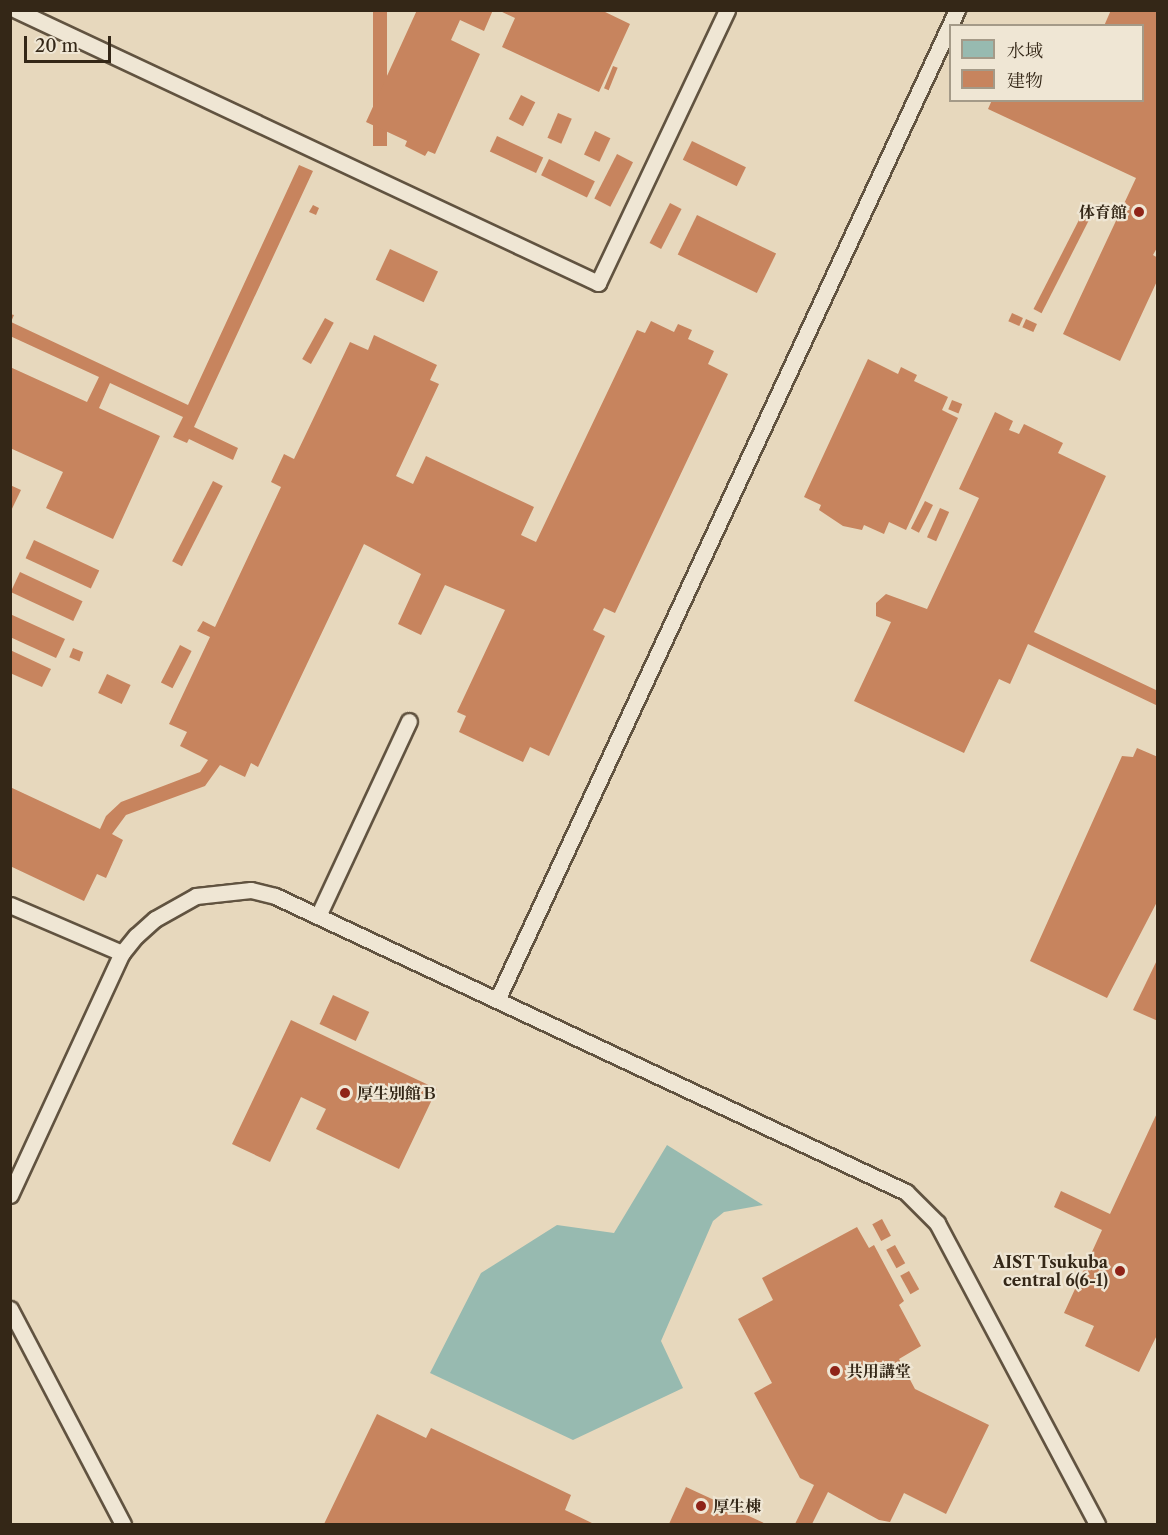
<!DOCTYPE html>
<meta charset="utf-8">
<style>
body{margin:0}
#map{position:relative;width:1168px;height:1535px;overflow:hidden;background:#e7d8bd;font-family:"Libre Caslon Text","Noto Serif JP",serif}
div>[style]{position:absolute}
.water>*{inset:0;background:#97bab0}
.building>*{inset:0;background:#c7845e;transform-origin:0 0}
.roads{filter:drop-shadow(2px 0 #615340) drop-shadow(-2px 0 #615340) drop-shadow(0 2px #615340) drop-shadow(0 -2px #615340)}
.service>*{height:15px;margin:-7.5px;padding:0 7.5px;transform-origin:7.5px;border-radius:7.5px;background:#efe6d4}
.dots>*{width:16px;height:16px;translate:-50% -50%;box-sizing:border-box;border:3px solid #efe6d4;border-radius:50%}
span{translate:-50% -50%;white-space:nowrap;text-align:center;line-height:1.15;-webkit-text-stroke:4.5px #efe6d4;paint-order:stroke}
.poi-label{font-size:16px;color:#342717;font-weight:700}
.right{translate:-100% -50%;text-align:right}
.left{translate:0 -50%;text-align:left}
.frame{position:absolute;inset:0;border:12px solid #342717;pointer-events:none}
.legend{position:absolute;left:949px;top:24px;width:195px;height:78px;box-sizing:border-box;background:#efe6d4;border:2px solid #a49a88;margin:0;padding:8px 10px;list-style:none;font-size:18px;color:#342717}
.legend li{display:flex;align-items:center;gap:12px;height:30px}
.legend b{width:30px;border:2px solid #a49a88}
.scale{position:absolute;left:24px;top:36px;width:87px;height:27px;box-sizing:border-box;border:3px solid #342717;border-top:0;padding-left:8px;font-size:18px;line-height:21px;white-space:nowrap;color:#342717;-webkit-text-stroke:4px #efe6d4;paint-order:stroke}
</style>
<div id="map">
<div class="water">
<div style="clip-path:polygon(667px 1145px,763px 1205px,724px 1212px,713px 1221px,661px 1341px,683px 1388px,573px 1440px,430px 1373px,481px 1273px,557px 1225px,614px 1233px)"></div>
</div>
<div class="building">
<div style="left:373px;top:10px;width:14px;height:136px"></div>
<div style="clip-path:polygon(417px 10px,493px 10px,484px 31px,460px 20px,451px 40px,480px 54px,435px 154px,428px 151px,425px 156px,405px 146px,407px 141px,366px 122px)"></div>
<div style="clip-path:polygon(498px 10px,601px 10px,630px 24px,599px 92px,502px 47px,515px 18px)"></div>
<div style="clip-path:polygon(1111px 10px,1158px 10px,1158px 246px,1153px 255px,1158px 258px,1158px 279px,1120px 361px,1063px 334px,1136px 178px,988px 109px,992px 100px,1142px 100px,1142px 26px,1104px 26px)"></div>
<div style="left:613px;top:66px;width:5px;height:24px;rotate:22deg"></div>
<div style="left:521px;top:95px;width:16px;height:27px;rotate:27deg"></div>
<div style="left:558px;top:113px;width:15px;height:27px;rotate:23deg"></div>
<div style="left:595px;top:131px;width:17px;height:26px;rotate:25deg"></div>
<div style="left:497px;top:136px;width:51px;height:17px;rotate:25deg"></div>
<div style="left:692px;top:141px;width:60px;height:21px;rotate:26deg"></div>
<div style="left:617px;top:154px;width:18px;height:50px;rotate:27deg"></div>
<div style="left:549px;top:159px;width:51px;height:18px;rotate:26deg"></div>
<div style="clip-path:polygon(299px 165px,313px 171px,194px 427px,238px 448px,233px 460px,189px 439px,187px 443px,173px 437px,183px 417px,110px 383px,99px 408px,160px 436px,113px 539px,46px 508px,63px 472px,10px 448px,10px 367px,87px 402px,99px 377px,10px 336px,10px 314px,14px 315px,11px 322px,188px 405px)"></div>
<div style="left:670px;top:203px;width:13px;height:45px;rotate:27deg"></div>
<div style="clip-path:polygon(313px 205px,319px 208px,316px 215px,309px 212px)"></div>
<div style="left:1083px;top:212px;width:9px;height:109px;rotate:27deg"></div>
<div style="left:697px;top:215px;width:88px;height:44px;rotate:26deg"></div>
<div style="left:390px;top:249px;width:53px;height:34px;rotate:25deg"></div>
<div style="left:1012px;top:313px;width:12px;height:9px;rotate:24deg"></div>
<div style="left:325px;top:318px;width:10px;height:47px;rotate:29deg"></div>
<div style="left:1026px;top:319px;width:12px;height:9px;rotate:24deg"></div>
<div style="clip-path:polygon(651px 321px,674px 332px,678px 324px,692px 330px,688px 339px,714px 351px,708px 364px,728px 374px,615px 613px,604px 608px,593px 630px,605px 636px,549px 756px,530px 747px,523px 762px,459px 732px,466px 716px,457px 712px,505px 610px,445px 585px,421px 635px,398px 624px,421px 574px,364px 544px,258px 767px,251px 763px,245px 777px,220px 765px,205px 786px,126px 815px,112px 834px,123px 840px,106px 878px,97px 874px,84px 901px,10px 866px,10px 787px,100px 829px,106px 816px,121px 802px,200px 772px,208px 760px,180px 746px,187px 732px,169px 724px,210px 637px,197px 631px,203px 621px,215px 627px,281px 487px,271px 482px,284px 454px,294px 459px,350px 342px,368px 350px,374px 335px,437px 365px,430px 380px,439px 384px,396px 476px,413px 484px,426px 456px,534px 507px,521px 535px,536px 542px,637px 330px,645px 333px)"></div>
<div style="clip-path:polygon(868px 359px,898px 374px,901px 367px,917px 375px,914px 381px,948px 397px,942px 410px,958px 418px,906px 530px,889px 522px,884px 534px,864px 525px,862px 530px,843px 526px,819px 510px,821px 505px,804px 497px)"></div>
<div style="left:952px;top:400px;width:11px;height:10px;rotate:22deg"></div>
<div style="clip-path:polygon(995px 412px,1013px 421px,1009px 430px,1019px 434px,1024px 424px,1063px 443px,1058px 453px,1106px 476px,1034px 632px,1158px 691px,1158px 706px,1028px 644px,1010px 684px,999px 679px,964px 753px,854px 701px,891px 622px,876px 616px,876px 603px,886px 594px,927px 609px,979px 498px,959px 489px)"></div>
<div style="left:213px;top:481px;width:11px;height:90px;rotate:27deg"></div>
<div style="clip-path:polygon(10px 485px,21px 490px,10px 513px)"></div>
<div style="left:925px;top:501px;width:9px;height:31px;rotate:27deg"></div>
<div style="left:940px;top:508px;width:10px;height:32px;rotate:24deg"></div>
<div style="left:34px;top:540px;width:72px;height:20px;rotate:25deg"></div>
<div style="left:20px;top:572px;width:69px;height:22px;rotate:25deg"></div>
<div style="clip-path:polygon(10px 614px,65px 639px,56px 658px,10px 637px)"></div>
<div style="left:180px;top:645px;width:13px;height:42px;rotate:27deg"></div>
<div style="left:73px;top:648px;width:11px;height:10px;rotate:22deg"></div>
<div style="clip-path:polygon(10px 650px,51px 669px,42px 687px,10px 673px)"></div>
<div style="left:107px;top:674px;width:26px;height:21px;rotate:25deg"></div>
<div style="clip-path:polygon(1137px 748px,1158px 757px,1158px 900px,1107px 998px,1030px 961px,1122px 756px,1133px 757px)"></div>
<div style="clip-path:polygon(1158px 958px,1158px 1021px,1133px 1010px)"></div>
<div style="left:333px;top:995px;width:40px;height:32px;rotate:25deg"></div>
<div style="clip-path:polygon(291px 1020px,437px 1089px,399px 1169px,316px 1129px,326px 1109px,301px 1097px,270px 1162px,232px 1144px)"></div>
<div style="clip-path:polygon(1158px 1111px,1158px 1333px,1139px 1372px,1085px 1346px,1094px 1326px,1064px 1313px,1102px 1230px,1054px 1207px,1061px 1191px,1110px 1214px)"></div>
<div style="left:882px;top:1219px;width:19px;height:11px;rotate:62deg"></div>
<div style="clip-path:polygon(857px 1227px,869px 1248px,874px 1245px,904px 1301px,899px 1305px,921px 1346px,899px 1359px,915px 1389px,989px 1425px,946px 1514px,904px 1493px,890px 1522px,879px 1520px,828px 1492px,812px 1524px,795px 1524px,814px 1485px,800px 1478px,754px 1393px,772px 1383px,738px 1319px,773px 1300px,762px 1278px)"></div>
<div style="left:895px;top:1245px;width:21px;height:10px;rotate:61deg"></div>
<div style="left:909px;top:1271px;width:21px;height:10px;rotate:61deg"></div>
<div style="clip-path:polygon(377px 1414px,426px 1438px,431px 1428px,571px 1495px,565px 1510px,594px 1524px,324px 1524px)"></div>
<div style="clip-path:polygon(686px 1487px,766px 1524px,669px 1524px)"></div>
</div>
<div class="roads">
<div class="service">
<div style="left:16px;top:10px;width:643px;rotate:25.13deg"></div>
<div style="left:598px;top:283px;width:302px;rotate:-64.7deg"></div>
<div style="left:10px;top:905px;width:122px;rotate:23.2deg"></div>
<div style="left:318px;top:916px;width:215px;rotate:-65deg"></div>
<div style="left:497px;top:1000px;width:1092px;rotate:-65.08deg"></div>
<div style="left:10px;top:1195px;width:267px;rotate:-65.2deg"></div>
<div style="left:122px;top:953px;width:22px;rotate:-51deg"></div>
<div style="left:136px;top:936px;width:25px;rotate:-42deg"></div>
<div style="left:155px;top:919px;width:47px;rotate:-29.3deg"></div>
<div style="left:196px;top:896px;width:55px;rotate:-6.2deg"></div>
<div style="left:251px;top:890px;width:25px;rotate:14deg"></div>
<div style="left:275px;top:896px;width:697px;rotate:25.13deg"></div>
<div style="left:906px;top:1192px;width:44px;rotate:45deg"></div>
<div style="left:937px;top:1223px;width:341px;rotate:62deg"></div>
<div style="left:10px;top:1309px;width:243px;rotate:62.3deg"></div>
</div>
</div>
<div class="dots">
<div style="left:1139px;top:212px;background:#8f2418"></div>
<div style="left:345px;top:1093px;background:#8f2418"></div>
<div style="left:1120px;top:1271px;background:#8f2418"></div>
<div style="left:835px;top:1371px;background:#8f2418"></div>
<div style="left:701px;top:1506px;background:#8f2418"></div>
</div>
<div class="poi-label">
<span class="right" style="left:1127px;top:212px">体育館</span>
<span class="left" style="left:357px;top:1093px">厚生別館Ｂ</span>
<span class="right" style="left:1108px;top:1271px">AIST Tsukuba<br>central 6(6-1)</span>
<span class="left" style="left:847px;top:1371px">共用講堂</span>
<span class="left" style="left:713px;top:1506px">厚生棟</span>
</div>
<div class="frame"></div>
<ul class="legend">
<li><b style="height:16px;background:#97bab0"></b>水域</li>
<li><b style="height:16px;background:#c7845e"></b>建物</li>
</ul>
<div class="scale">20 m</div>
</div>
